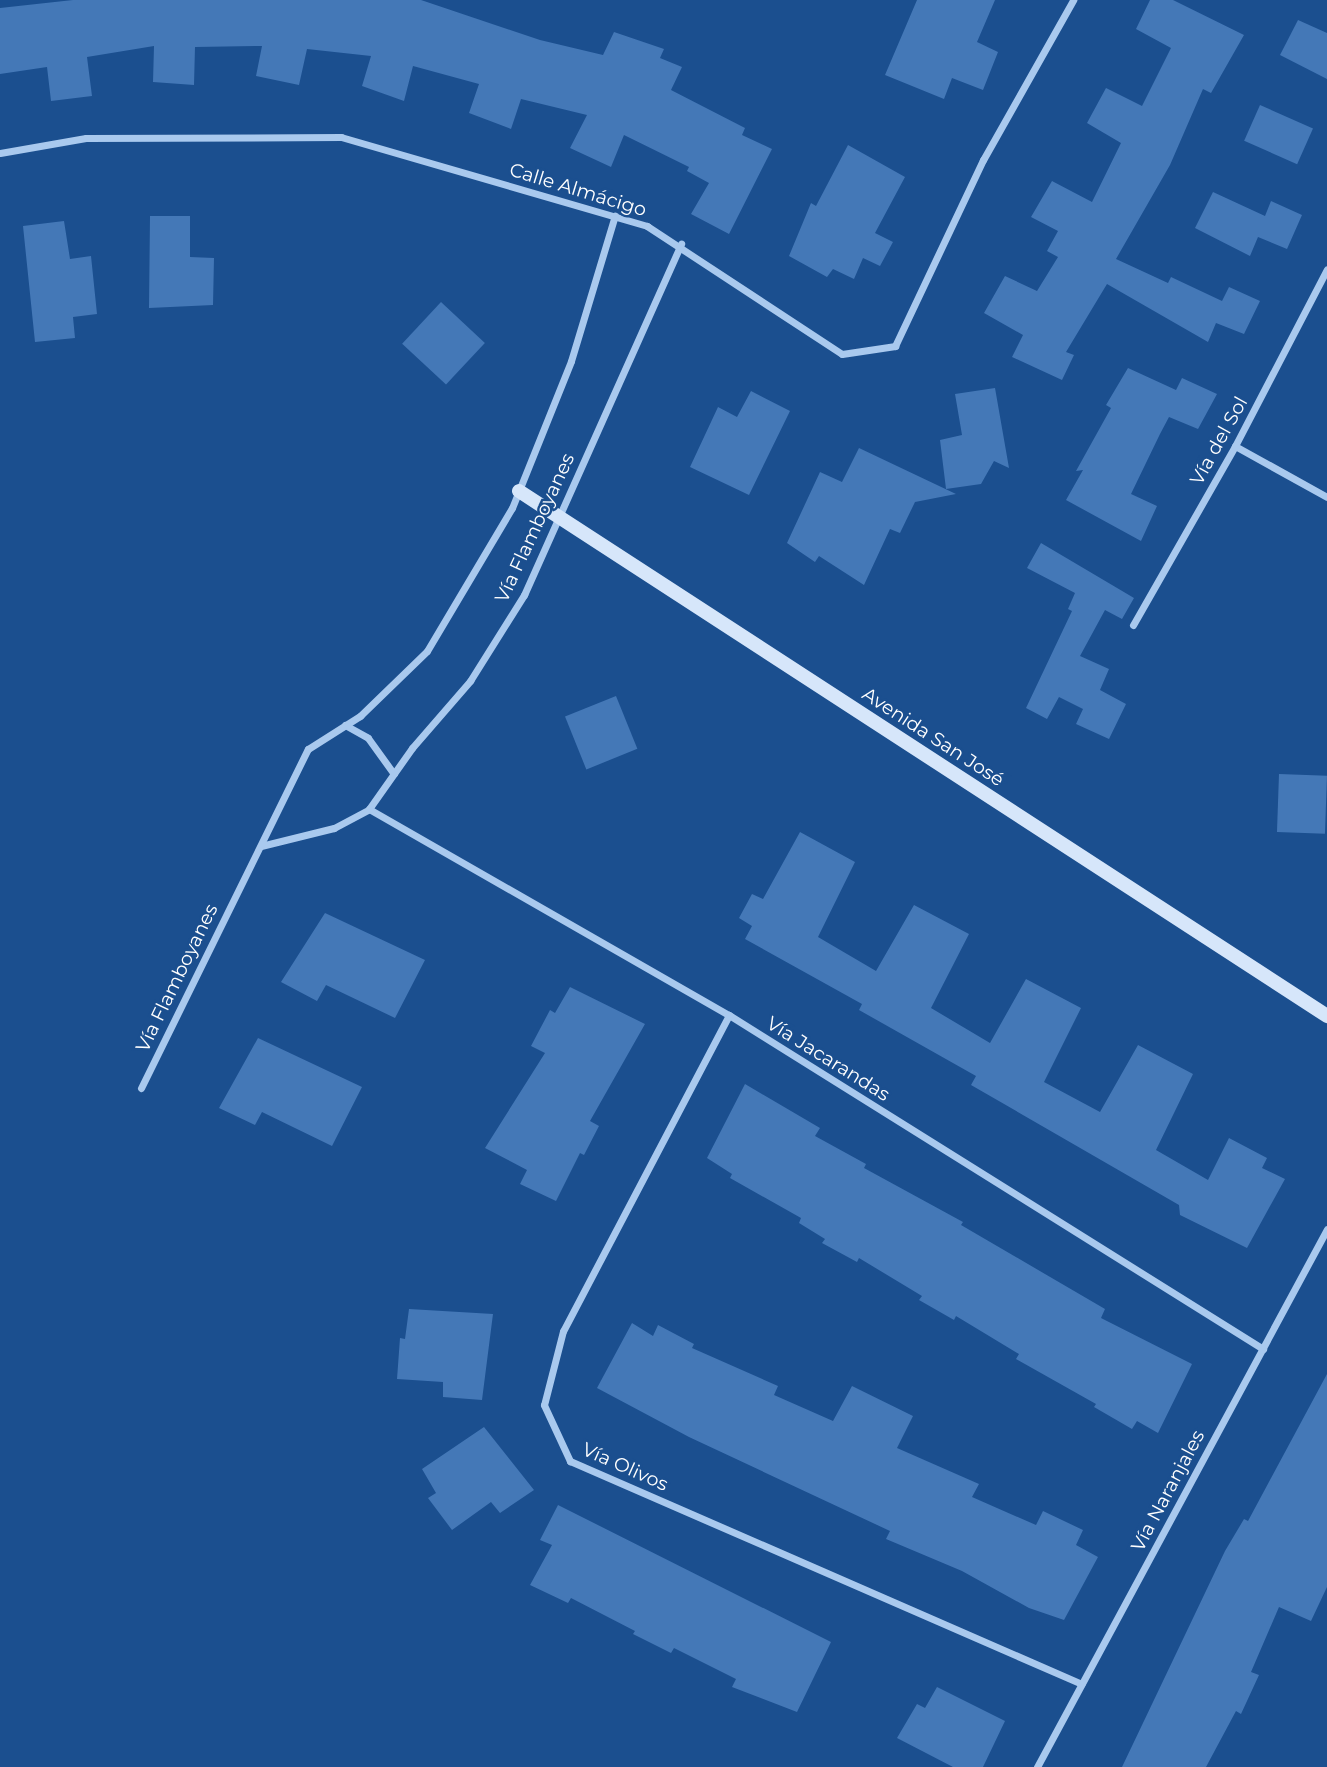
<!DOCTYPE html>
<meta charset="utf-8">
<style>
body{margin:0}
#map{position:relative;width:1327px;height:1767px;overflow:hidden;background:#1b4f8f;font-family:Montserrat,sans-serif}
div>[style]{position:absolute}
.building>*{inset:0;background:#4478b7;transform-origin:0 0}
.street>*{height:7px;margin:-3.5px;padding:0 3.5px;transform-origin:3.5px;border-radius:3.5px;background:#a9c9ee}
.secondary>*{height:14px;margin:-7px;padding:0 7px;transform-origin:7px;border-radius:7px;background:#d6e6fa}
span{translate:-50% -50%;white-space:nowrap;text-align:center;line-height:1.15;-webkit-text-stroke:5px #1b4f8f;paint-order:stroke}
.street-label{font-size:19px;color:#fff}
</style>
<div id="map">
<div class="building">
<div style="clip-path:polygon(73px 0,421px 0,540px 40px,603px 55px,614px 32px,664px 49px,660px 58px,682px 67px,671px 90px,745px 128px,742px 135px,772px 149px,729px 234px,691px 214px,709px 183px,687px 171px,689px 167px,624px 135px,611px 167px,570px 148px,587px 115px,521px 99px,511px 129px,469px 113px,479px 84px,413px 66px,404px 101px,362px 86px,371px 56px,307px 49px,299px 85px,256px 76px,262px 46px,195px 47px,194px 85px,153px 82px,154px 46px,87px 57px,92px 96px,51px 101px,47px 67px,0 74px,0 8px)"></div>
<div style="clip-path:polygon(917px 0,995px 0,977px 42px,998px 52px,983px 90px,952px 78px,944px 99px,885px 75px)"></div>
<div style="clip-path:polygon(1150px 0,1173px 0,1244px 35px,1211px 93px,1203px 89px,1170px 165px,1116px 259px,1168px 283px,1171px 277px,1222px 301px,1229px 287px,1260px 301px,1244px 334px,1216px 323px,1208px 342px,1107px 284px,1066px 352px,1074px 355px,1062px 380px,1012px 357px,1023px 335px,984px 313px,1005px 276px,1037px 291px,1058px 257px,1047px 251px,1058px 231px,1031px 217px,1052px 181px,1092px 202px,1121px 143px,1087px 123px,1106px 88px,1142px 106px,1171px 48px,1136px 29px)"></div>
<div style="clip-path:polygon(1298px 20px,1327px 33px,1327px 79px,1280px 55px)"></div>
<div style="left:1260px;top:105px;width:58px;height:39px;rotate:24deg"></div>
<div style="clip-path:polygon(848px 145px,905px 177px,875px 233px,893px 242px,880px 266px,863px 258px,854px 279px,833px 269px,827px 277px,789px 256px,811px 203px,816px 206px)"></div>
<div style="clip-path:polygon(1213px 192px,1265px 216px,1271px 201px,1302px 215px,1287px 249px,1258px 237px,1250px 256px,1195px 228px)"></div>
<div style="clip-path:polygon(150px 216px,190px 216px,190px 257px,214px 258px,213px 305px,149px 308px)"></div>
<div style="clip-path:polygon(64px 221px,70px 259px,91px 256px,97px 314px,73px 317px,75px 338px,35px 342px,23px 226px)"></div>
<div style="left:441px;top:302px;width:60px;height:57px;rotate:43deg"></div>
<div style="clip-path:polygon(1128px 368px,1176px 390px,1182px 378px,1217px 394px,1198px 429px,1169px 417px,1160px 434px,1131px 494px,1157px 506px,1141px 541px,1066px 500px,1083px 470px,1076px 471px,1111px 408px,1106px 405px)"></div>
<div style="clip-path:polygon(995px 388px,1009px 468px,994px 461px,981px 484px,946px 489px,940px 440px,962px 435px,955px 394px)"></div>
<div style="clip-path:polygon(751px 391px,790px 411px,749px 495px,690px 467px,718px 407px,737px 417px)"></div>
<div style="clip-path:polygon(859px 448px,956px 494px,915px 502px,900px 533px,890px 529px,864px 585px,819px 556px,815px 562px,787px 543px,820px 472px,842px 482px)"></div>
<div style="clip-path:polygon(1041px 543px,1134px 598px,1122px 619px,1105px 610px,1080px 656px,1109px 669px,1100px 690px,1126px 704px,1109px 739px,1076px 724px,1083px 709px,1059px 697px,1047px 719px,1026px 708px,1072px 611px,1068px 609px,1075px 593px,1027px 568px)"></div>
<div style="left:616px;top:696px;width:57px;height:55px;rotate:68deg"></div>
<div style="left:1279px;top:774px;width:48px;height:58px;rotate:2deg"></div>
<div style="clip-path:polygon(800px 832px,855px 862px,818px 937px,876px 971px,914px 905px,969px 934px,931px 1008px,990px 1043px,1026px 979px,1081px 1008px,1044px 1082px,1100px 1112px,1138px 1045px,1193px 1074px,1156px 1150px,1208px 1180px,1229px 1138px,1267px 1158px,1262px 1168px,1285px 1179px,1247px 1248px,1180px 1215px,1179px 1205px,971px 1085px,976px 1076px,859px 1010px,862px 1004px,745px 939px,752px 926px,739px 918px,752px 894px,763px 899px)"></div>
<div style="clip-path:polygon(325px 913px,425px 960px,395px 1018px,326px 985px,317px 1001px,281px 982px)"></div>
<div style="clip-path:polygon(570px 987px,645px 1024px,590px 1121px,599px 1126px,584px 1155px,580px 1153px,556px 1201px,520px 1184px,527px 1170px,485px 1148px,545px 1053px,531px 1046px,550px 1010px,555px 1013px)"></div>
<div style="clip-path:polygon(258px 1038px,362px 1087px,332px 1146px,262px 1112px,255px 1125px,219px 1108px)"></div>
<div style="clip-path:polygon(745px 1084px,820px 1128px,815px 1136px,866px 1164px,864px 1168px,963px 1222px,961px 1225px,1105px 1309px,1101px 1318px,1192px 1364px,1158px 1433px,1137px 1421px,1132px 1429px,1094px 1407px,1096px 1404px,1016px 1359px,1019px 1354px,956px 1316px,954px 1320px,919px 1300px,922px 1296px,859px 1258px,857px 1262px,822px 1243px,825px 1239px,799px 1223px,801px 1218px,730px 1178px,732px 1174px,707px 1158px)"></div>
<div style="clip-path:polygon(409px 1309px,493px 1314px,482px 1400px,443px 1397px,443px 1382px,397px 1379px,400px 1338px,405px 1339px)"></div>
<div style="clip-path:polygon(632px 1323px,653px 1336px,658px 1325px,694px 1344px,692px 1348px,778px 1386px,774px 1395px,833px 1421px,852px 1386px,913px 1416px,897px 1448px,979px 1484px,972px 1497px,1036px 1525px,1043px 1511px,1083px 1530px,1076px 1545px,1098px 1557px,1064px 1620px,1029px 1608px,962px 1571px,886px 1539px,890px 1531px,689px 1437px,597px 1388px)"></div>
<div style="clip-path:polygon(1327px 1374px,1327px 1587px,1311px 1621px,1279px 1607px,1251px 1672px,1259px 1675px,1241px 1714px,1236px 1711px,1206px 1767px,1122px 1767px,1225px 1551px,1244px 1519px,1248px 1521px)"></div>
<div style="clip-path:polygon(484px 1427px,534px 1490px,500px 1513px,491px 1502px,452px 1530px,428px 1498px,436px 1493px,422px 1469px)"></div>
<div style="clip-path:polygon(558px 1505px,831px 1642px,797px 1712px,732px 1687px,736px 1679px,674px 1648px,671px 1653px,633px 1634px,635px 1631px,571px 1598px,568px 1603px,530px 1585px,552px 1545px,540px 1540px)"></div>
<div style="clip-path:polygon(937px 1687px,1005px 1721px,983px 1767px,953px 1767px,897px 1738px,917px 1704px,925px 1708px)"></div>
</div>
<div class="street">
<div style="left:0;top:153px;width:87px;rotate:-9.9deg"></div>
<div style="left:86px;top:138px;width:255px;rotate:-0.2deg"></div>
<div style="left:341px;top:137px;width:319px;rotate:16.2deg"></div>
<div style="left:647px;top:226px;width:233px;rotate:33.3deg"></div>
<div style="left:842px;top:354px;width:54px;rotate:-8.6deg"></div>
<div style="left:895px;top:346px;width:206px;rotate:-64.7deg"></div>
<div style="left:983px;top:160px;width:184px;rotate:-60.6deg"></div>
<div style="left:1235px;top:446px;width:105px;rotate:29deg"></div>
<div style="left:1133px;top:625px;width:206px;rotate:-60.3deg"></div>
<div style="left:1235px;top:446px;width:199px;rotate:-62.5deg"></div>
<div style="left:345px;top:725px;width:26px;rotate:29deg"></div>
<div style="left:368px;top:738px;width:44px;rotate:54.2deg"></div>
<div style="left:369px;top:809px;width:415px;rotate:29.8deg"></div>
<div style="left:729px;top:1015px;width:630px;rotate:32.02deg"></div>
<div style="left:261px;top:846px;width:75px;rotate:-13.9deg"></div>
<div style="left:334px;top:828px;width:40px;rotate:-28deg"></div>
<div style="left:369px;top:809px;width:75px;rotate:-54.8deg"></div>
<div style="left:412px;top:748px;width:89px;rotate:-49.1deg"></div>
<div style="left:470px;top:681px;width:102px;rotate:-57.9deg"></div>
<div style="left:524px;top:595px;width:385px;rotate:-65.9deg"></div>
<div style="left:729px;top:1015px;width:357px;rotate:117.7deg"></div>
<div style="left:563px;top:1331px;width:76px;rotate:104.4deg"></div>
<div style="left:544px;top:1405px;width:62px;rotate:65.1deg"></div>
<div style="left:570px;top:1461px;width:558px;rotate:23.54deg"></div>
<div style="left:141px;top:1088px;width:378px;rotate:-63.8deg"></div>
<div style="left:308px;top:749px;width:62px;rotate:-32.4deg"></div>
<div style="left:360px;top:716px;width:93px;rotate:-44.1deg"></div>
<div style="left:427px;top:651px;width:166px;rotate:-59.3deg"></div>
<div style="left:512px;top:508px;width:158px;rotate:-68.1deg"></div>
<div style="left:571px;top:361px;width:152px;rotate:-73.2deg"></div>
<div style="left:1037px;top:1767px;width:611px;rotate:-61.67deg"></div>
</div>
<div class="secondary">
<div style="left:519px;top:491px;width:964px;rotate:33.01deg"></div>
</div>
<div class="street-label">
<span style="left:578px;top:190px;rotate:17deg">Calle Almácigo</span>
<span style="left:1219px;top:441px;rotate:-61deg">Vía del Sol</span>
<span style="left:535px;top:528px;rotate:-65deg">Vía Flamboyanes</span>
<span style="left:933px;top:737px;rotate:33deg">Avenida San José</span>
<span style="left:177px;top:978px;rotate:-64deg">Vía Flamboyanes</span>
<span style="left:828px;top:1059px;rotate:32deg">Vía Jacarandas</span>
<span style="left:625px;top:1467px;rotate:24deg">Vía Olivos</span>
<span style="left:1168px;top:1491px;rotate:-62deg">Vía Naranjales</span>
</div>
</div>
